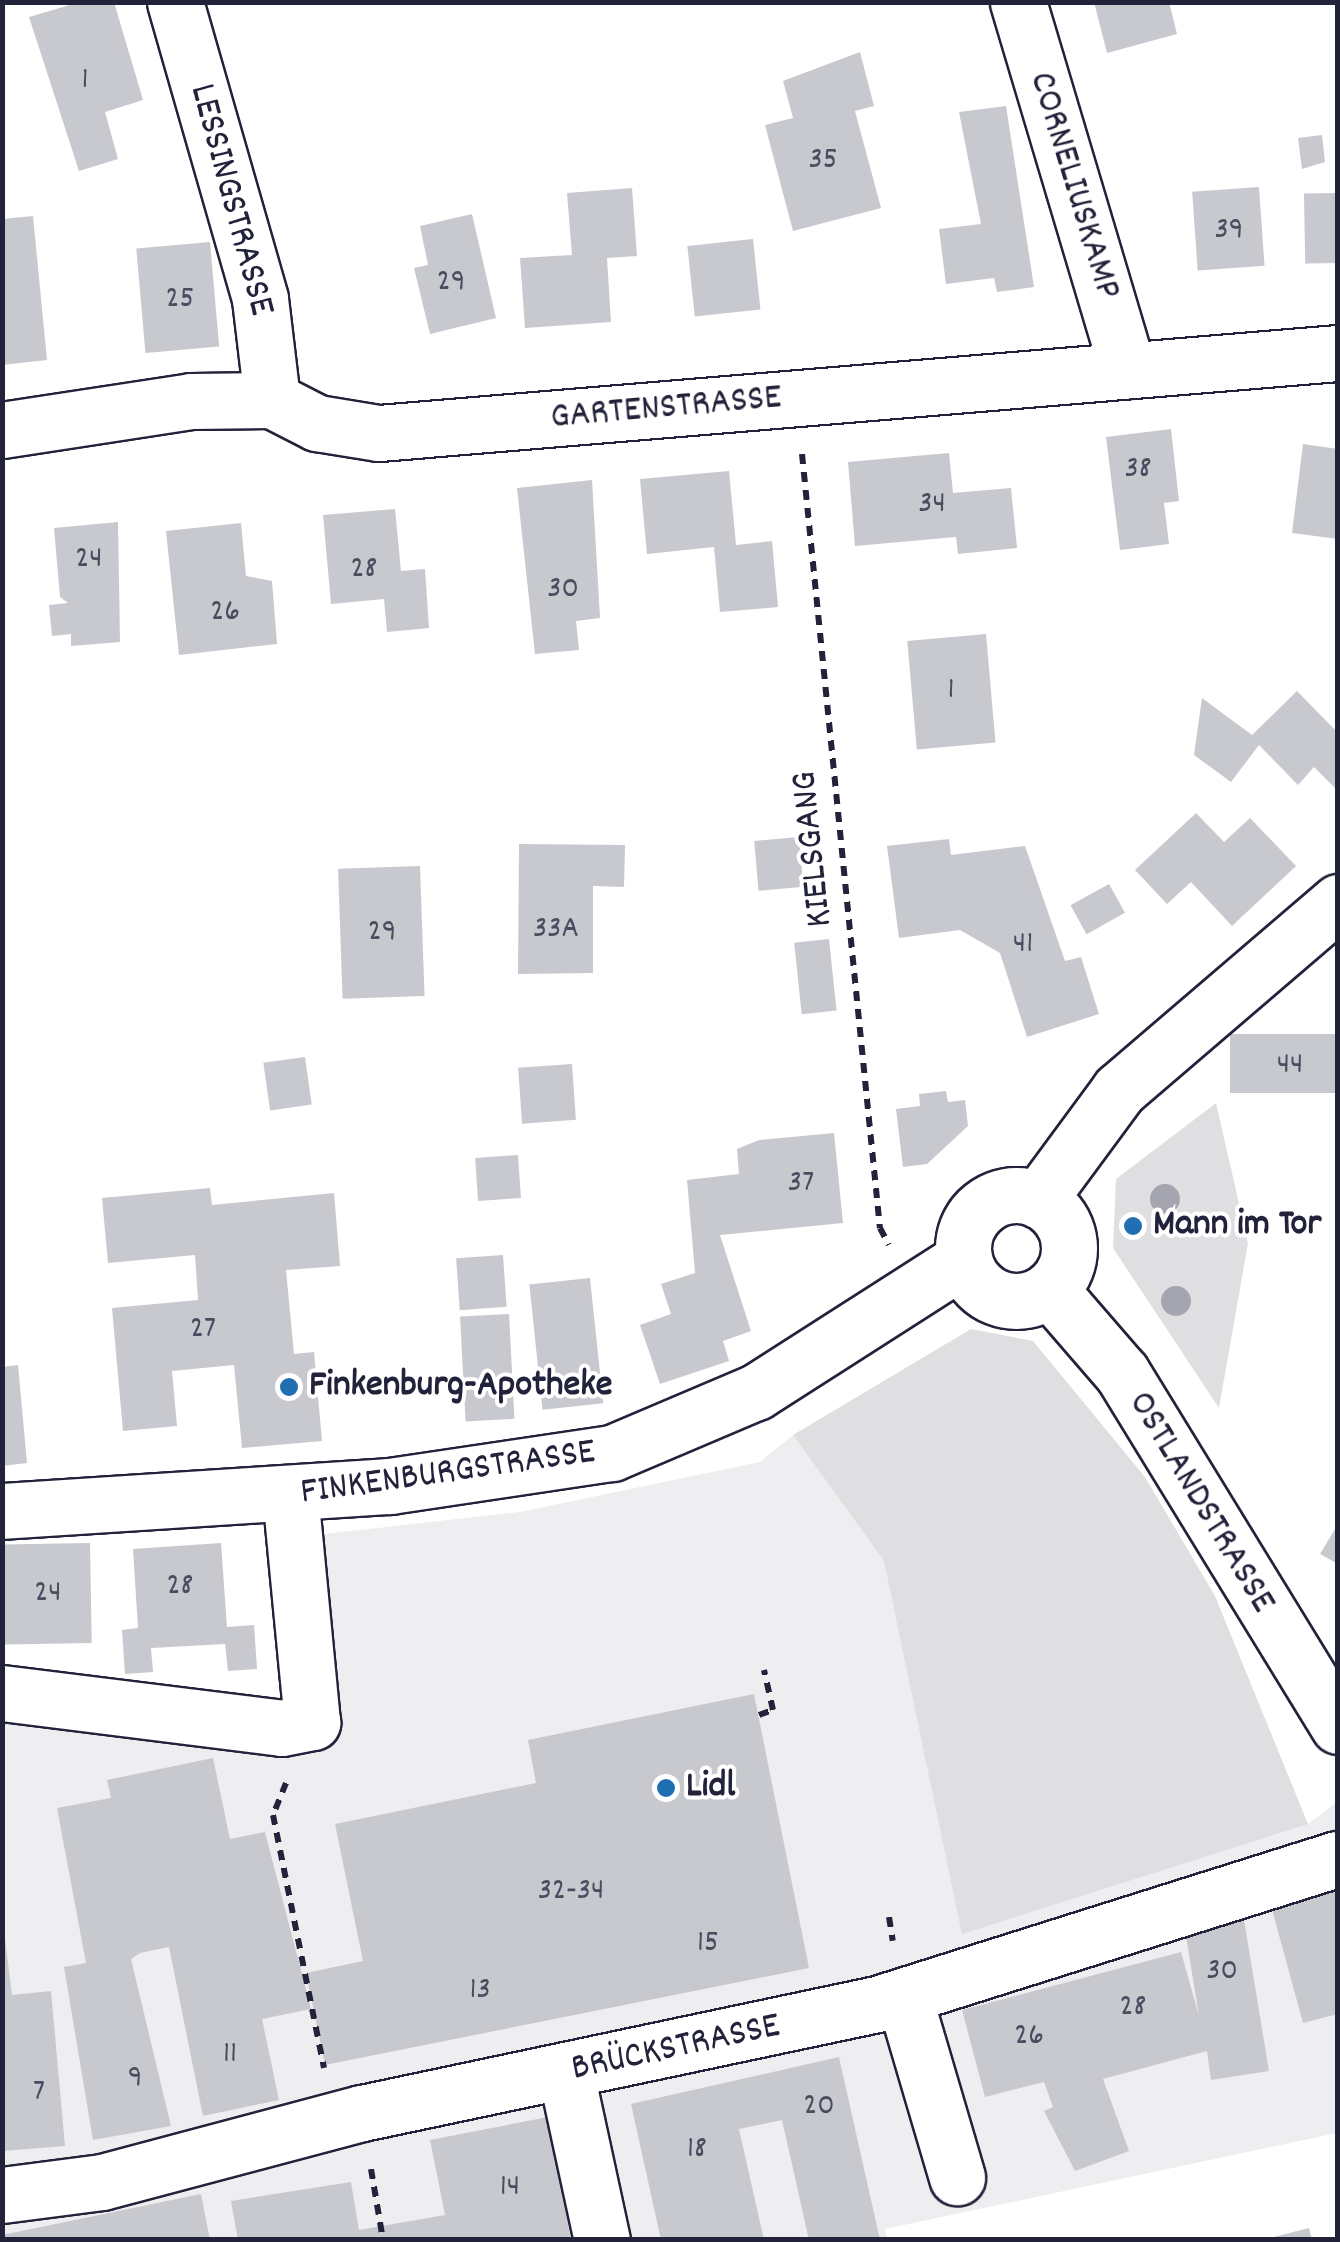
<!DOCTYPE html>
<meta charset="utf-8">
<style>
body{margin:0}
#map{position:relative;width:1340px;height:2242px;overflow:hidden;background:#fff;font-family:Dekko,sans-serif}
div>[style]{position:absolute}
.built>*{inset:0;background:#eeeef1}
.green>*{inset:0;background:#dfdfe2}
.building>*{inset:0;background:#c8c8cf;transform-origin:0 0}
.path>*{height:6px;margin-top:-3px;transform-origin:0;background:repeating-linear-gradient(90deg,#22223b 0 10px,transparent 0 18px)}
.roads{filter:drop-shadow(2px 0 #22223b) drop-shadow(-2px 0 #22223b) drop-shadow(0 2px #22223b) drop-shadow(0 -2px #22223b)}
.minor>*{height:55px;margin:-27.5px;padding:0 27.5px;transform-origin:27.5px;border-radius:27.5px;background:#fff}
.minor>.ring{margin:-27.5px;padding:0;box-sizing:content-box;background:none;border:55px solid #fff;border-radius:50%}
.trees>*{width:30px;height:30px;margin:-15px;border-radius:50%;background:#a5a5af}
.dots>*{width:28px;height:28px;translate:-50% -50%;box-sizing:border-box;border:5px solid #fff;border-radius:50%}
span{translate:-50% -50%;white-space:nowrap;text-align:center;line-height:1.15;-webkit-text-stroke:8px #fff;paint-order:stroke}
.number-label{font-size:32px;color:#4c4c60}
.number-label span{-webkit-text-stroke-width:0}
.street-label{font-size:38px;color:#22223b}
.poi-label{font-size:38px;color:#22223b;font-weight:700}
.left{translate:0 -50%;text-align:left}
.frame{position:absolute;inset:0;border:5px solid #22223b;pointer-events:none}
</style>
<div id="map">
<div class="built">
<div style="clip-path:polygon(793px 1435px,884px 1561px,900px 1631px,1308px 1824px,1337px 1802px,1337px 2133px,885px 2229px,887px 2239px,3px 2240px,3px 1702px,294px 1739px,271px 1540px,520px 1512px,760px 1462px)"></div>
</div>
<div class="green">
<div style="clip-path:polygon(1216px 1103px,1248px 1243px,1219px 1408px,1113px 1248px,1116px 1179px)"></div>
<div style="clip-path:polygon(971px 1329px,1033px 1341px,1145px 1477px,1215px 1596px,1308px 1824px,962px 1934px,884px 1561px,793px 1435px)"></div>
</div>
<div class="building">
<div style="clip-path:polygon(80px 2px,114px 2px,143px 100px,105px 112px,118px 159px,79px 171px,29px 17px)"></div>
<div style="clip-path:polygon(1094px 2px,1169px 2px,1177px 34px,1107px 53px)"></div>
<div style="clip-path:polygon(860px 52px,874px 106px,855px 111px,881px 208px,793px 231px,765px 125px,793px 118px,783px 81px)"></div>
<div style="clip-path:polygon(1006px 106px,1034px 287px,997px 292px,994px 278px,946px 284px,939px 229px,981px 224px,959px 112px)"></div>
<div style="clip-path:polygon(1322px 135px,1325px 162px,1302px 169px,1298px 138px)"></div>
<div style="left:1259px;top:187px;width:79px;height:67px;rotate:86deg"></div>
<div style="clip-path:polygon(632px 188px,637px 256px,607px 258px,611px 322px,525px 328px,520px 258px,572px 255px,567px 193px)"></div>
<div style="left:1337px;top:193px;width:70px;height:33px;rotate:89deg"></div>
<div style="clip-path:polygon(472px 214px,496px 318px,430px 334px,414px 268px,428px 265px,420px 226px)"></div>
<div style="clip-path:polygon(33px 216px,47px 360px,2px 365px,2px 219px)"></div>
<div style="left:753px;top:239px;width:71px;height:66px;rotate:84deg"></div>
<div style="left:210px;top:242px;width:105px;height:74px;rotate:85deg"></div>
<div style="clip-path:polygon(1171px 429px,1179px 501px,1164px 503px,1169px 544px,1120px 550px,1106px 437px)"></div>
<div style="clip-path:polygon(1303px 444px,1338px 449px,1338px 539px,1292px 533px)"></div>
<div style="clip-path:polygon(949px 453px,953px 493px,1011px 488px,1017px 548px,958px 554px,956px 537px,855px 546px,848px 462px)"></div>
<div style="clip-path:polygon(729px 471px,736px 545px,772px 541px,778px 607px,720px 612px,714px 547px,647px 554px,640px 479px)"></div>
<div style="clip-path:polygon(592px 480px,600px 618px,576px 621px,579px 650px,535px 654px,517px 488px)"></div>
<div style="clip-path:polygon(395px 509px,401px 571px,425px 569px,429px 628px,387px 632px,384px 599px,331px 604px,323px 515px)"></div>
<div style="clip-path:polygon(118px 522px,120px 642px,71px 646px,71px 634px,52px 636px,49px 605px,68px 603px,60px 597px,54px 528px)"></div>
<div style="clip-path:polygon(241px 523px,246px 576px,272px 581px,277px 644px,179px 655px,166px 531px)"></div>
<div style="left:986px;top:634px;width:109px;height:79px;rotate:85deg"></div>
<div style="clip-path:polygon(1297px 691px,1338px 733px,1338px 791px,1314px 767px,1298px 785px,1259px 745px,1231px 782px,1194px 755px,1202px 698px,1252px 735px)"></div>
<div style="clip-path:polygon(1196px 813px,1224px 842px,1250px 818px,1296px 866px,1232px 926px,1191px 882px,1167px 904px,1135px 870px)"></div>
<div style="left:799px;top:837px;width:50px;height:45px;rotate:85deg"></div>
<div style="clip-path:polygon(949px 839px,951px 855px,1025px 846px,1065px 961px,1081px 957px,1099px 1014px,1027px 1037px,1000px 953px,960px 930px,899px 938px,887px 846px)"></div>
<div style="clip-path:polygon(519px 844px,625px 845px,624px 887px,593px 886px,593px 973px,518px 974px)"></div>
<div style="left:420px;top:866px;width:130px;height:82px;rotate:88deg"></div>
<div style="left:1109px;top:884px;width:33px;height:44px;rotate:61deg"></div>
<div style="left:829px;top:939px;width:72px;height:35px;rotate:84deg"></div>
<div style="left:1338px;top:1034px;width:59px;height:108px;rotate:90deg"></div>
<div style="left:305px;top:1057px;width:48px;height:42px;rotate:82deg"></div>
<div style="left:572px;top:1064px;width:56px;height:54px;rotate:86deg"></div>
<div style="clip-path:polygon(946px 1091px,948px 1102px,965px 1100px,968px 1126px,927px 1164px,903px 1167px,896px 1109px,920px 1106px,919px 1094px)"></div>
<div style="clip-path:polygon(834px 1133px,843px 1223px,720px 1235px,751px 1331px,723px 1341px,729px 1361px,660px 1384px,640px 1325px,671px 1314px,661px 1284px,695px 1273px,687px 1180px,739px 1174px,737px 1149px,759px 1140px)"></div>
<div style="left:518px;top:1155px;width:43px;height:43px;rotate:86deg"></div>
<div style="clip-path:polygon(210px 1188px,212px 1205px,334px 1193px,340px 1266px,286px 1270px,294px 1354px,314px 1352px,322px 1441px,242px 1448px,234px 1365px,172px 1371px,177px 1426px,123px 1431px,112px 1308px,198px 1300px,195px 1255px,108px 1263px,102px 1198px)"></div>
<div style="left:503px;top:1255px;width:52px;height:47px;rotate:86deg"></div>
<div style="left:590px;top:1278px;width:126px;height:61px;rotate:84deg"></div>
<div style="left:509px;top:1314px;width:105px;height:49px;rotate:87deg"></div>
<div style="clip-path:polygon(18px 1365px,27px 1463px,2px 1466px,2px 1367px)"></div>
<div style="clip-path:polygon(1338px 1524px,1338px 1564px,1320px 1554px)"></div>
<div style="left:90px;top:1543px;width:100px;height:87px;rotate:89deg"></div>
<div style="clip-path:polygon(221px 1543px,227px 1627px,254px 1625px,257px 1669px,228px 1671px,225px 1644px,151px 1648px,153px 1672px,125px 1674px,122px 1630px,138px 1628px,133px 1549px)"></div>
<div style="clip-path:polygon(754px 1694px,809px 1968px,325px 2065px,306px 1973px,363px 1961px,335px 1824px,536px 1783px,528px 1740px)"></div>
<div style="clip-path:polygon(213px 1758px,230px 1839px,265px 1832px,311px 2009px,262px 2019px,279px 2100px,203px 2116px,169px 1947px,140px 1953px,131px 1959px,171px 2126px,93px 2140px,64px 1967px,86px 1963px,57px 1808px,111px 1798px,107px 1780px)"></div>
<div style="clip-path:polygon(1338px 1884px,1338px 2014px,1303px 2023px,1270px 1902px)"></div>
<div style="clip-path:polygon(1243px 1914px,1269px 2071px,1211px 2080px,1207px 2051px,1103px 2079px,1129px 2151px,1075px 2171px,1044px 2111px,1053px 2107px,1044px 2082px,985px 2097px,962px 2010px,1181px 1952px,1199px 2016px,1184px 1924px)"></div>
<div style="clip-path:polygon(2px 1915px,12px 1995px,51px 1991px,65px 2146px,2px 2151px)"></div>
<div style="clip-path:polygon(839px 2057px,880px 2240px,809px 2240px,782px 2120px,739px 2129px,764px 2240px,661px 2240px,631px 2104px)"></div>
<div style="clip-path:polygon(548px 2117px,571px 2240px,238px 2240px,231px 2201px,351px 2182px,359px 2230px,445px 2215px,430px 2140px)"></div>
<div style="clip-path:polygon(201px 2194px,210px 2240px,2px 2240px,2px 2235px)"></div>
<div style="clip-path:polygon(1309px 2228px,1312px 2240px,1270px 2240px,1270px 2238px)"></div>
</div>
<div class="path">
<div style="left:802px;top:454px;width:778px;rotate:84.25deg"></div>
<div style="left:880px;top:1228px;width:19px;rotate:62deg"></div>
<div style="left:759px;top:1715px;width:15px;rotate:-20deg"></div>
<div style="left:773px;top:1710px;width:41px;rotate:-102.7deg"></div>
<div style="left:286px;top:1783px;width:35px;rotate:112deg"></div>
<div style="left:273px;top:1815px;width:258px;rotate:78.6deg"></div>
<div style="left:889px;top:1917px;width:24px;rotate:81deg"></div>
<div style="left:371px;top:2169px;width:72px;rotate:80.4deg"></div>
</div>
<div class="roads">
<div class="minor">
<div style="left:175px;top:2px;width:309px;rotate:74deg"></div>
<div style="left:260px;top:299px;width:102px;rotate:83.2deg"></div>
<div style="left:1018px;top:2px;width:384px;rotate:73.4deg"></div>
<div style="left:2px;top:430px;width:191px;rotate:-8.7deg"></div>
<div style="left:191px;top:401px;width:81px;rotate:-0.7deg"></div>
<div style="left:272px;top:400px;width:51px;rotate:27.1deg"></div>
<div style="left:317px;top:423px;width:63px;rotate:9.2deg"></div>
<div style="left:379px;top:433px;width:962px;rotate:-4.77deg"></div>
<div class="ring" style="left:963px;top:1195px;width:51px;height:51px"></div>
<div style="left:1038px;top:1200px;width:137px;rotate:-53.6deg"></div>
<div style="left:1119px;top:1090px;width:289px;rotate:-40.6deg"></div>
<div style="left:1050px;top:1290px;width:110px;rotate:49.1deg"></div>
<div style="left:1122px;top:1373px;width:414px;rotate:58.5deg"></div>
<div style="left:2px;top:1511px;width:389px;rotate:-3.7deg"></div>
<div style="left:390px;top:1486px;width:224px;rotate:-8.5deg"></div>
<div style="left:612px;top:1453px;width:156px;rotate:-23deg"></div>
<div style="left:756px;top:1392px;width:247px;rotate:-32.6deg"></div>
<div style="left:2px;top:1693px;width:282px;rotate:7.1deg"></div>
<div style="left:282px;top:1728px;width:31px;rotate:-11deg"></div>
<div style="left:312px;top:1722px;width:228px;rotate:-95.5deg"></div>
<div style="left:904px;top:1997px;width:188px;rotate:73.6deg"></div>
<div style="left:566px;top:2074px;width:170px;rotate:77.8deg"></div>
<div style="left:2px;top:2195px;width:101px;rotate:-7.4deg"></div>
<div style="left:102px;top:2182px;width:269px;rotate:-14.9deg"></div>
<div style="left:362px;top:2113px;width:526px;rotate:-11.95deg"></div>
<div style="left:877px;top:2004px;width:483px;rotate:-17.5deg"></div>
</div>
</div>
<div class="trees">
<div style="left:1165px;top:1199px"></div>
<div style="left:1176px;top:1301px"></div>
</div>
<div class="dots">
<div style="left:1133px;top:1226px;background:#1f6fb2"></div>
<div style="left:289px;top:1387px;background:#1f6fb2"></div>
<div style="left:666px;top:1788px;background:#1f6fb2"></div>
</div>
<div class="number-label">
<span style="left:85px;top:81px">1</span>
<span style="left:823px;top:161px">35</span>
<span style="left:1229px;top:231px">39</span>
<span style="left:451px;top:283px">29</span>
<span style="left:180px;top:300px">25</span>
<span style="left:1138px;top:470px">38</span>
<span style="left:932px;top:505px">34</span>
<span style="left:89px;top:560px">24</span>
<span style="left:364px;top:570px">28</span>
<span style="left:563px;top:590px">30</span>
<span style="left:225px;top:613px">26</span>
<span style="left:951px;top:691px">1</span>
<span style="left:556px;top:930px">33A</span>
<span style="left:382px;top:933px">29</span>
<span style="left:1023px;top:945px">41</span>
<span style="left:1290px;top:1066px">44</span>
<span style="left:801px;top:1184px">37</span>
<span style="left:203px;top:1330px">27</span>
<span style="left:180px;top:1587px">28</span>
<span style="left:48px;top:1594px">24</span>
<span style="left:571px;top:1892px">32-34</span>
<span style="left:708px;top:1944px">15</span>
<span style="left:1222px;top:1972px">30</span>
<span style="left:480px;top:1991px">13</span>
<span style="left:1133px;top:2008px">28</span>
<span style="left:1029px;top:2037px">26</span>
<span style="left:230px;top:2055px">11</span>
<span style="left:135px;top:2079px">9</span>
<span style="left:39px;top:2093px">7</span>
<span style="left:819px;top:2107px">20</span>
<span style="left:697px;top:2150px">18</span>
<span style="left:510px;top:2188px">14</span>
</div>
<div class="street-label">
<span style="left:1073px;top:186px;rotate:73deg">CORNELIUSKAMP</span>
<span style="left:230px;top:200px;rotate:75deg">LESSINGSTRASSE</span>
<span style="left:666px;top:409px;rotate:-5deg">GARTENSTRASSE</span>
<span style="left:814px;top:849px;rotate:-96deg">KIELSGANG</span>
<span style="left:448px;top:1474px;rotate:-8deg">FINKENBURGSTRASSE</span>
<span style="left:1200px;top:1503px;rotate:59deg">OSTLANDSTRASSE</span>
<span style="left:676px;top:2049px;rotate:-12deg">BRÜCKSTRASSE</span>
</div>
<div class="poi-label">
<span class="left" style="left:1153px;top:1226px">Mann im Tor</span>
<span class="left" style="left:309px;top:1387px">Finkenburg-Apotheke</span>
<span class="left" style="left:686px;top:1788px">Lidl</span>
</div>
<div class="frame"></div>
</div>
